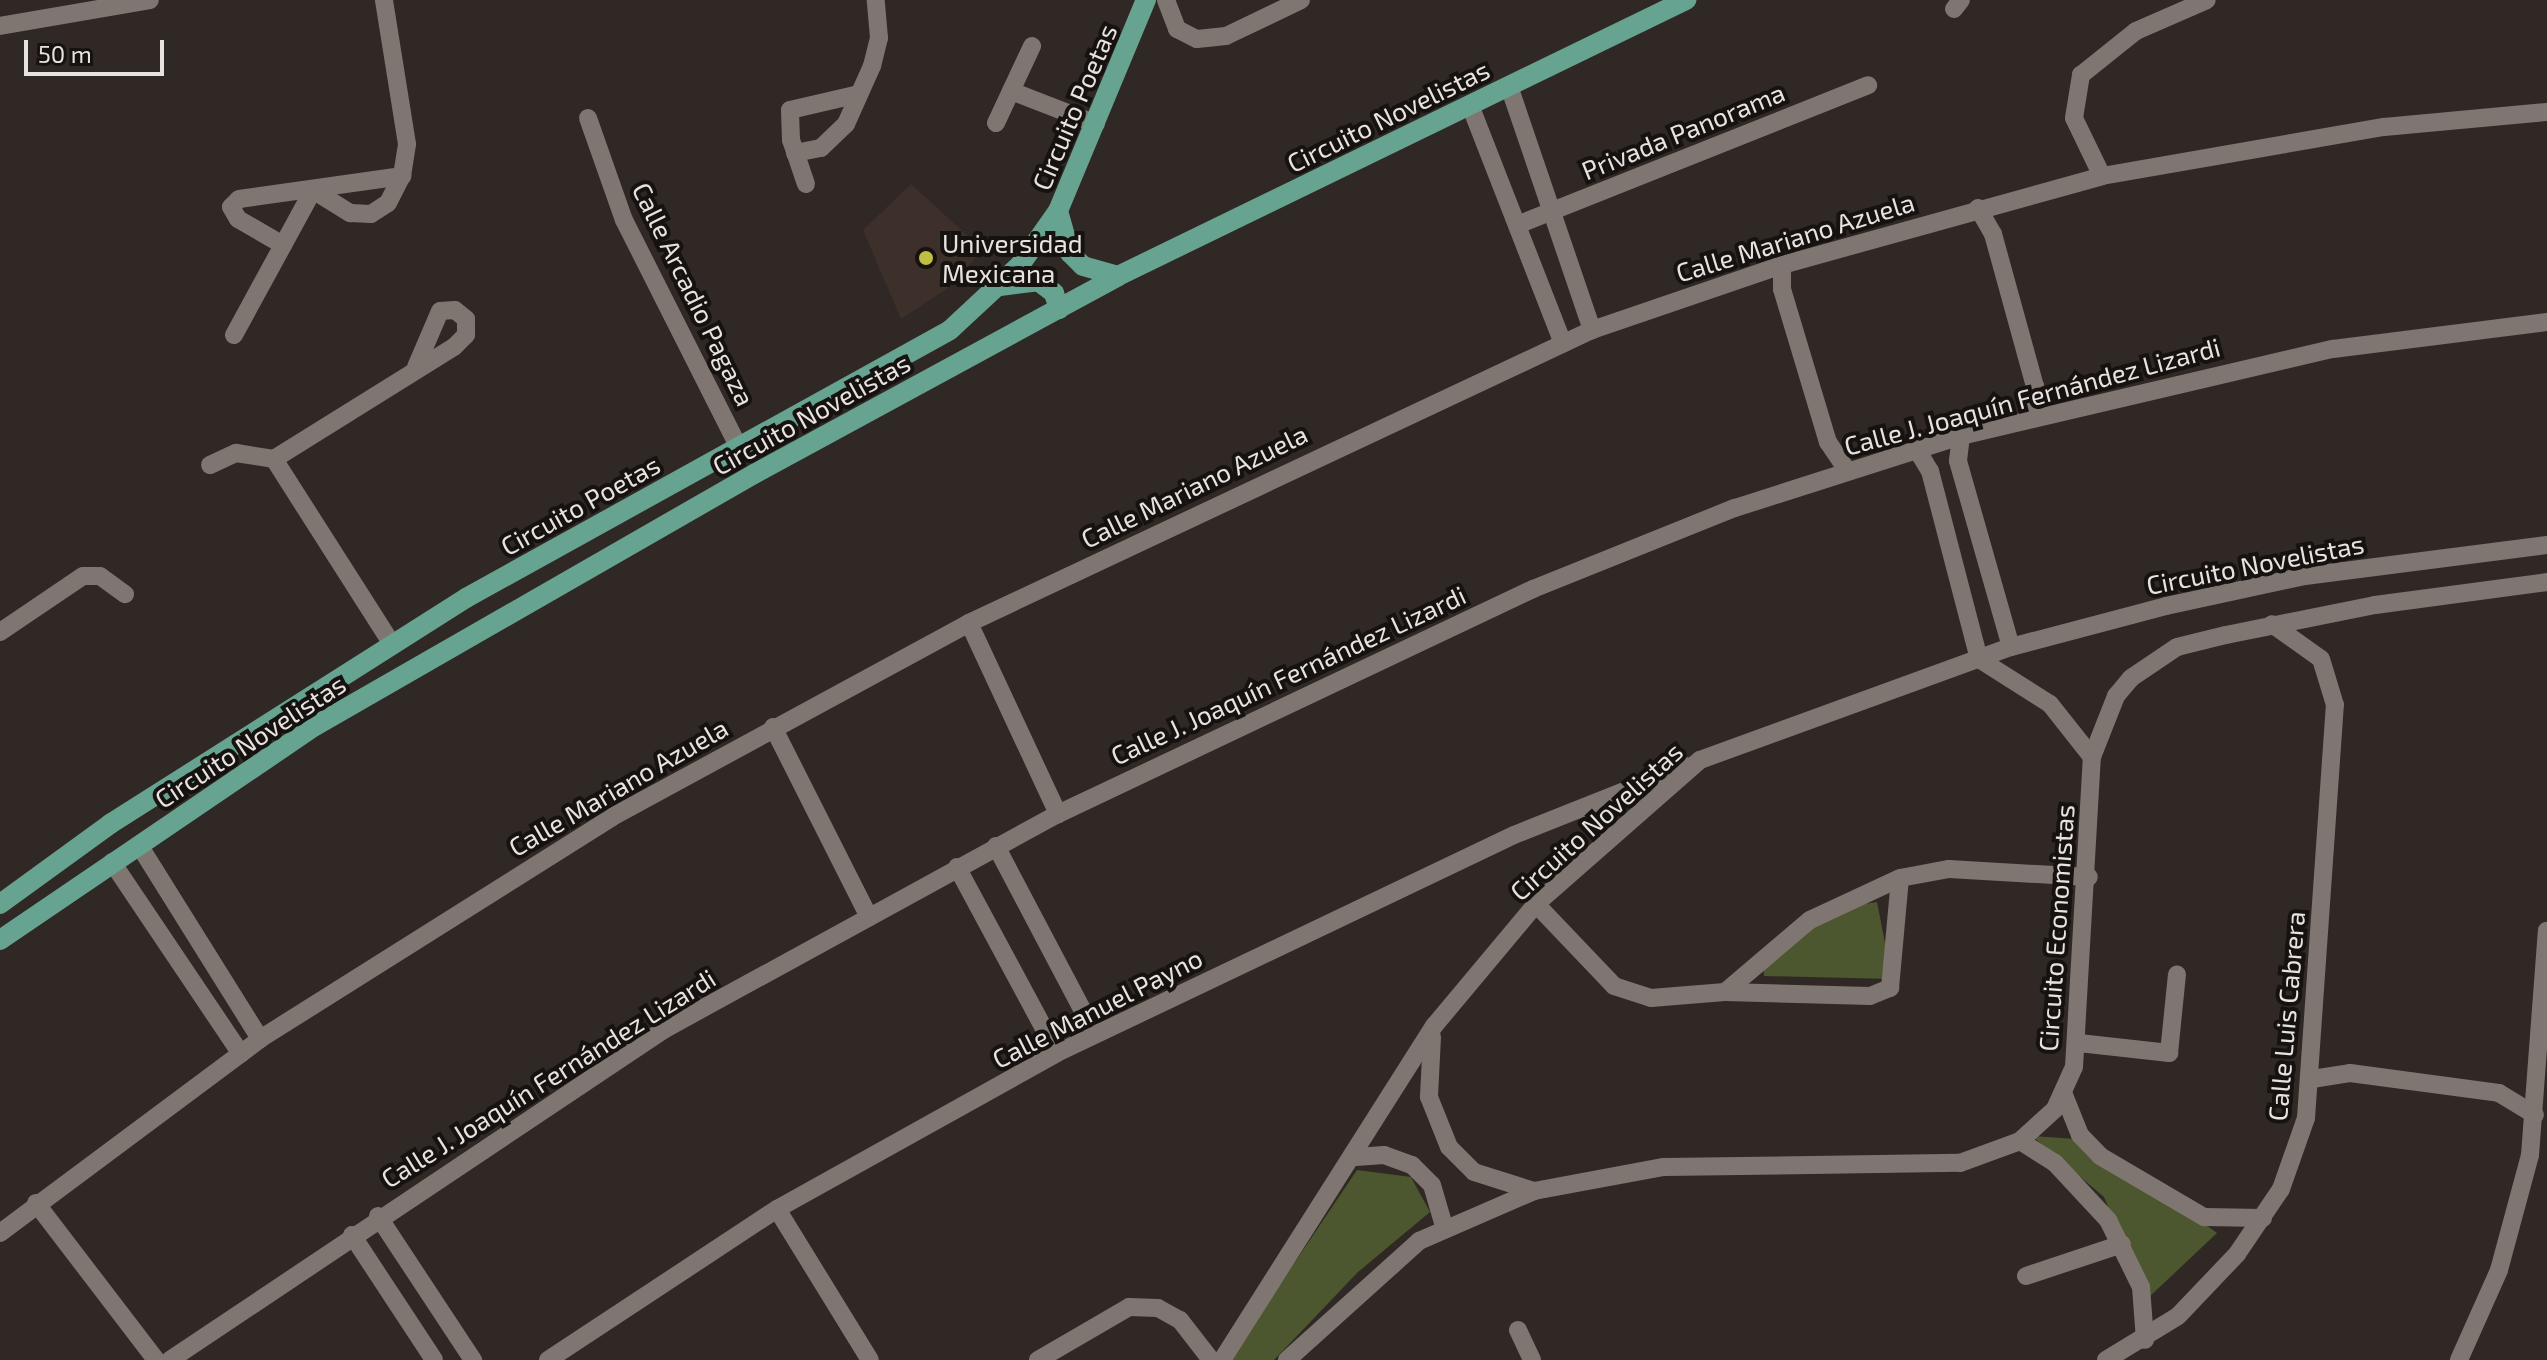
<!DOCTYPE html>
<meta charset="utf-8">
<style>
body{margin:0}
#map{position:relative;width:2547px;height:1360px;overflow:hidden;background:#302825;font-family:"Exo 2",sans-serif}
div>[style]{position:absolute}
.built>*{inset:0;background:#3d2f29}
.green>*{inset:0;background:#4c572f}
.minor>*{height:18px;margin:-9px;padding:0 9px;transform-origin:9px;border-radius:9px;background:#7f7571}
.major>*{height:20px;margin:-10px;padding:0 10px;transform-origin:10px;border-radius:10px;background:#66a390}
.dots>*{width:22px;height:22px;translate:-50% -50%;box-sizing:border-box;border:4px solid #151210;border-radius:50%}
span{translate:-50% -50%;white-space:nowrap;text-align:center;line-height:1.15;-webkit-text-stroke:8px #151210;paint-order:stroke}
.street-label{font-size:26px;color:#e8e2e0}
.poi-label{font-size:26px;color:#e8e2e0}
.left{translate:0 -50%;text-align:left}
.scale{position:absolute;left:24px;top:40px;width:140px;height:36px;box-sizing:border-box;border:4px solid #e8e2e0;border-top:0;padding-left:10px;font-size:24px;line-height:28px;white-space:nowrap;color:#e8e2e0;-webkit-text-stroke:6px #151210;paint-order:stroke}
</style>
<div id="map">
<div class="built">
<div style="clip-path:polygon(911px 184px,983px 250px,948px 288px,901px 319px,863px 230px)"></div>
</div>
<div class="green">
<div style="clip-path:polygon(1877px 902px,1892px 979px,1764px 976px,1763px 964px,1833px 909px)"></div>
<div style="clip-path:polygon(2032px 1136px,2090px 1140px,2217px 1233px,2147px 1299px,2104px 1197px)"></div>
<div style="clip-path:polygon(1357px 1170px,1411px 1177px,1430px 1212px,1358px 1272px,1274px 1360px,1229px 1360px)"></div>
</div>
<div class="minor">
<div style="left:1166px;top:0;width:31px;rotate:69deg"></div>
<div style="left:1177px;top:29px;width:22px;rotate:27deg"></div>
<div style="left:1197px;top:39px;width:29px;rotate:-6deg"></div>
<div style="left:1226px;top:36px;width:83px;rotate:-25.6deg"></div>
<div style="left:1954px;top:9px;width:11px;rotate:-52deg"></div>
<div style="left:0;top:26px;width:152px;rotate:-9.8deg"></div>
<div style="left:1509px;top:86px;width:258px;rotate:71.2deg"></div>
<div style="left:1011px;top:91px;width:91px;rotate:21.2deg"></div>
<div style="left:1470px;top:105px;width:256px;rotate:68.7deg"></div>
<div style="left:588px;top:118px;width:108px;rotate:70.6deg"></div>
<div style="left:624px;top:220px;width:253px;rotate:63.2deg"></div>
<div style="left:996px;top:123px;width:85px;rotate:-64.9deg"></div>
<div style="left:795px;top:153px;width:26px;rotate:-11deg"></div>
<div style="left:821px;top:148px;width:35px;rotate:-44deg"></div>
<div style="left:846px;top:124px;width:64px;rotate:-65.9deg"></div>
<div style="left:872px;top:66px;width:29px;rotate:-76deg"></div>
<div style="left:879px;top:38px;width:38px;rotate:-95deg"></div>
<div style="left:2102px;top:176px;width:64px;rotate:-115.8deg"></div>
<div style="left:2074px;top:118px;width:44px;rotate:-80.8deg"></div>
<div style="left:2081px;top:75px;width:70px;rotate:-38.7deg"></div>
<div style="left:2136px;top:31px;width:77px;rotate:-23.6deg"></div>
<div style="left:806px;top:184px;width:46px;rotate:-108.8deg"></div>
<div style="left:791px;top:140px;width:30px;rotate:-92deg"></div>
<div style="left:790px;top:110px;width:71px;rotate:-13.1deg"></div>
<div style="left:1978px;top:208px;width:30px;rotate:60deg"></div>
<div style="left:1993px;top:234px;width:158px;rotate:74.6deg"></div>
<div style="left:2035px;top:386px;width:31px;rotate:92deg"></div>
<div style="left:1517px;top:225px;width:378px;rotate:-21.7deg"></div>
<div style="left:283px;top:245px;width:52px;rotate:-150deg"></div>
<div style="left:238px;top:219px;width:14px;rotate:-120deg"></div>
<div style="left:231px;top:207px;width:11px;rotate:-45deg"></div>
<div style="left:239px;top:199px;width:165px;rotate:-8deg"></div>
<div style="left:1782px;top:265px;width:24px;rotate:90deg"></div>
<div style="left:1782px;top:289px;width:160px;rotate:73.3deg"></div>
<div style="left:1828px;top:442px;width:34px;rotate:56deg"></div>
<div style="left:234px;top:335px;width:165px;rotate:-61.4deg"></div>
<div style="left:313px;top:190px;width:44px;rotate:31.9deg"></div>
<div style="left:350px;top:213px;width:21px;rotate:3deg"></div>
<div style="left:371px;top:214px;width:20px;rotate:-33deg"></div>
<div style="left:388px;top:203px;width:30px;rotate:-63deg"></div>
<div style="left:402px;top:176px;width:32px;rotate:-81deg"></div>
<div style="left:407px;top:144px;width:146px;rotate:-99.1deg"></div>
<div style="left:1961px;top:436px;width:25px;rotate:97deg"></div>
<div style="left:1958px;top:461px;width:193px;rotate:74.1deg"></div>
<div style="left:1916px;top:448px;width:27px;rotate:59deg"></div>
<div style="left:1930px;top:471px;width:194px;rotate:75.4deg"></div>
<div style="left:274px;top:459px;width:212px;rotate:-31.9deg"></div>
<div style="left:454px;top:347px;width:17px;rotate:-45deg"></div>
<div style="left:466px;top:335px;width:16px;rotate:-90deg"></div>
<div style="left:466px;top:319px;width:14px;rotate:-141deg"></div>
<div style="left:455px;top:310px;width:15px;rotate:176deg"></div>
<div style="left:440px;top:311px;width:61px;rotate:113.2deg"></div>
<div style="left:210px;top:465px;width:29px;rotate:-25deg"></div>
<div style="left:236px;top:453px;width:38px;rotate:9deg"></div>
<div style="left:274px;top:459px;width:219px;rotate:57.5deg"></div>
<div style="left:969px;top:623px;width:211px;rotate:65deg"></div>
<div style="left:0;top:632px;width:100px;rotate:-34deg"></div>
<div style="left:83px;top:576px;width:17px"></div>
<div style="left:100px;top:576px;width:31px;rotate:36deg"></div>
<div style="left:1979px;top:659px;width:84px;rotate:32.4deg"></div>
<div style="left:2050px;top:704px;width:68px;rotate:51.6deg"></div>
<div style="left:773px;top:727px;width:213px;rotate:63.2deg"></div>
<div style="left:139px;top:845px;width:229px;rotate:58deg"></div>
<div style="left:996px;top:846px;width:212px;rotate:62.2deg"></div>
<div style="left:112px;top:862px;width:231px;rotate:56.1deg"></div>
<div style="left:957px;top:867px;width:211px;rotate:61.7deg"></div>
<div style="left:1536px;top:904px;width:113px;rotate:46.4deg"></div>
<div style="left:1614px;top:986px;width:39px;rotate:18deg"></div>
<div style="left:1651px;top:998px;width:74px;rotate:-4.6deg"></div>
<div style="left:1725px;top:992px;width:111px;rotate:-40.3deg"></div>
<div style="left:1810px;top:920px;width:99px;rotate:-25deg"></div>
<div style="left:1900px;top:878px;width:50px;rotate:-10.4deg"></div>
<div style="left:1949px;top:869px;width:140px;rotate:3.3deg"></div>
<div style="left:1725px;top:992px;width:145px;rotate:1.6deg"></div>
<div style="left:1870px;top:996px;width:22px;rotate:-22deg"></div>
<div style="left:1890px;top:988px;width:110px;rotate:-84.8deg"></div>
<div style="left:1432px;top:1037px;width:60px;rotate:92.9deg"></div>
<div style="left:1429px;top:1097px;width:54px;rotate:68.2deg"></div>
<div style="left:1449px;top:1147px;width:35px;rotate:45deg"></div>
<div style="left:1474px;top:1172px;width:63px;rotate:17.6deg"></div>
<div style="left:2079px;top:1043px;width:91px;rotate:6.3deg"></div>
<div style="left:2169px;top:1053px;width:79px;rotate:-84.2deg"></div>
<div style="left:2312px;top:1079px;width:38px;rotate:-9deg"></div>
<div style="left:2350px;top:1073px;width:150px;rotate:7.6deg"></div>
<div style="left:2499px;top:1093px;width:42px;rotate:31.4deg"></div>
<div style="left:2064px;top:1095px;width:43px;rotate:68.2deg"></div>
<div style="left:2080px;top:1135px;width:29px;rotate:46deg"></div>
<div style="left:2100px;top:1156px;width:121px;rotate:30.4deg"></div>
<div style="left:2204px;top:1217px;width:59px;rotate:1deg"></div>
<div style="left:2020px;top:1141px;width:41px;rotate:32.2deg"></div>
<div style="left:2055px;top:1163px;width:78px;rotate:47.1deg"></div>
<div style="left:2108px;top:1220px;width:75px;rotate:63.8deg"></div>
<div style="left:2141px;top:1287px;width:53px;rotate:85.7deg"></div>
<div style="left:1356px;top:1157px;width:28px;rotate:-4deg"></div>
<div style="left:1384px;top:1155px;width:30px;rotate:20deg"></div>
<div style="left:1412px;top:1165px;width:28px;rotate:45deg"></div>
<div style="left:1432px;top:1185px;width:43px;rotate:73.7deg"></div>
<div style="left:36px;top:1203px;width:198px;rotate:52.6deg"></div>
<div style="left:777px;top:1209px;width:177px;rotate:58.4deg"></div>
<div style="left:378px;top:1216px;width:173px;rotate:56.6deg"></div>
<div style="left:0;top:1233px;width:324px;rotate:-36.7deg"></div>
<div style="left:260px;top:1039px;width:416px;rotate:-32.2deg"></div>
<div style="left:612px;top:817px;width:406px;rotate:-28.5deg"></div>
<div style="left:969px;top:623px;width:688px;rotate:-25.19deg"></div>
<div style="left:1592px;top:330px;width:201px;rotate:-18.9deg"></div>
<div style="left:1782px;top:265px;width:332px;rotate:-15.5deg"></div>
<div style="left:2102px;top:176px;width:286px;rotate:-9.9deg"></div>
<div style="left:2384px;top:127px;width:164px;rotate:-5.3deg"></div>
<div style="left:352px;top:1235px;width:149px;rotate:56.7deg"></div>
<div style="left:2026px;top:1276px;width:101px;rotate:-18.4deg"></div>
<div style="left:1518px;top:1330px;width:33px;rotate:65deg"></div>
<div style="left:170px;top:1360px;width:595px;rotate:-33.77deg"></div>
<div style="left:665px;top:1029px;width:448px;rotate:-28.7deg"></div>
<div style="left:1058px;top:814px;width:526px;rotate:-25.35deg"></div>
<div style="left:1533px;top:589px;width:218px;rotate:-21.9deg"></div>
<div style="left:1735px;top:508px;width:237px;rotate:-17.7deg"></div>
<div style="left:1961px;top:436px;width:382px;rotate:-13.2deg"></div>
<div style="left:2333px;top:349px;width:216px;rotate:-7.2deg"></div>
<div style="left:548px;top:1360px;width:274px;rotate:-33.4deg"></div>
<div style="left:777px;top:1209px;width:321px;rotate:-29.1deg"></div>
<div style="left:1057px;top:1053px;width:506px;rotate:-25.5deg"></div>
<div style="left:1514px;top:835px;width:186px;rotate:-21.7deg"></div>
<div style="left:1038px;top:1360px;width:105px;rotate:-30.2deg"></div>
<div style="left:1129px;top:1307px;width:29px;rotate:2deg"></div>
<div style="left:1158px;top:1308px;width:25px;rotate:29deg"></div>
<div style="left:1180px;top:1320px;width:51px;rotate:52.2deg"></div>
<div style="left:1222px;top:1360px;width:396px;rotate:-57.6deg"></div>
<div style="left:1434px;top:1026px;width:159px;rotate:-50.1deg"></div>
<div style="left:1536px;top:904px;width:218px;rotate:-41.3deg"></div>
<div style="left:1700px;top:760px;width:331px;rotate:-20deg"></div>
<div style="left:2011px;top:647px;width:160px;rotate:-14.8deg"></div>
<div style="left:2166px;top:606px;width:142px;rotate:-12.2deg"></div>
<div style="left:2305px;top:576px;width:244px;rotate:-7.3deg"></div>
<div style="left:1287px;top:1360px;width:178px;rotate:-42deg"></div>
<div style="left:1419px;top:1241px;width:125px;rotate:-23.5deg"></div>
<div style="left:1534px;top:1191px;width:132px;rotate:-10.5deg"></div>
<div style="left:1664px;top:1167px;width:296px;rotate:-0.8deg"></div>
<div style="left:1960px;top:1163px;width:64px;rotate:-20.1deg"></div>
<div style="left:2020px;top:1141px;width:47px;rotate:-42.4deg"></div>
<div style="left:2055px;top:1109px;width:46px;rotate:-65.7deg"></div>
<div style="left:2074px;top:1067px;width:311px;rotate:-86.7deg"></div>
<div style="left:2092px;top:757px;width:66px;rotate:-68.5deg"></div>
<div style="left:2116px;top:696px;width:23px;rotate:-50deg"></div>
<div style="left:2131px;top:678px;width:55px;rotate:-34deg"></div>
<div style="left:2177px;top:647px;width:50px;rotate:-13.8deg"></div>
<div style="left:2226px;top:635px;width:152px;rotate:-11.4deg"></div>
<div style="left:2375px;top:605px;width:174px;rotate:-7.6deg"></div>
<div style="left:2106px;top:1360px;width:84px;rotate:-31.4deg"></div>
<div style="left:2178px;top:1316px;width:86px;rotate:-46.4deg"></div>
<div style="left:2237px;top:1254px;width:78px;rotate:-55.9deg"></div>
<div style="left:2281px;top:1189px;width:75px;rotate:-70.6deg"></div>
<div style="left:2306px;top:1118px;width:414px;rotate:-86deg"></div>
<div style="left:2335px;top:705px;width:48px;rotate:-106.9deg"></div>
<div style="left:2321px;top:659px;width:60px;rotate:-144.5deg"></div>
<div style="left:2459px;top:1360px;width:98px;rotate:-66deg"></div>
<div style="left:2499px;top:1270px;width:119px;rotate:-74.9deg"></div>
<div style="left:2530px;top:1155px;width:225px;rotate:-85.7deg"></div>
</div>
<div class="major">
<div style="left:1058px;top:211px;width:44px;rotate:74.1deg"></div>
<div style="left:1070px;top:253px;width:18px;rotate:45deg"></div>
<div style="left:1083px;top:266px;width:36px;rotate:16deg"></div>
<div style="left:1000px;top:286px;width:38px;rotate:-7deg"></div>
<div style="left:1038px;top:281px;width:20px;rotate:37deg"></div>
<div style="left:1054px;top:293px;width:17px;rotate:73deg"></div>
<div style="left:0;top:904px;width:136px;rotate:-36deg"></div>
<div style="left:110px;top:824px;width:422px;rotate:-32.4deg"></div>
<div style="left:466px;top:598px;width:553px;rotate:-28.97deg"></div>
<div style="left:950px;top:330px;width:96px;rotate:-42.9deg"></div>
<div style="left:1020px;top:265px;width:66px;rotate:-54.9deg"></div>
<div style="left:1058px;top:211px;width:229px;rotate:-67.4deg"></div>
<div style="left:0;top:940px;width:381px;rotate:-34.2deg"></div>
<div style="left:315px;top:726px;width:506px;rotate:-29.86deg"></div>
<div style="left:754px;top:474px;width:414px;rotate:-28.5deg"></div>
<div style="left:1118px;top:276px;width:632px;rotate:-25.92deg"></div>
</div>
<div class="dots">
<div style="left:926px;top:258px;background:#bebf42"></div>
</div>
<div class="street-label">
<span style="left:1074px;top:107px;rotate:-67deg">Circuito Poetas</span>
<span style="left:1388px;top:116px;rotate:-26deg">Circuito Novelistas</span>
<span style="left:1683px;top:131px;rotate:-22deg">Privada Panorama</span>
<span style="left:1795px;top:237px;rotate:-17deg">Calle Mariano Azuela</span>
<span style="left:694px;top:294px;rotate:64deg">Calle Arcadio Pagaza</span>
<span style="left:2032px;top:396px;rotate:-15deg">Calle J. Joaquín Fernández Lizardi</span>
<span style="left:811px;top:414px;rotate:-29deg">Circuito Novelistas</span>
<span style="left:1194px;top:486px;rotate:-26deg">Calle Mariano Azuela</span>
<span style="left:580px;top:505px;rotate:-29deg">Circuito Poetas</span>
<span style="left:2255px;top:564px;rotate:-11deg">Circuito Novelistas</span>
<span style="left:1288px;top:675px;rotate:-25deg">Calle J. Joaquín Fernández Lizardi</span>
<span style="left:250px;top:741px;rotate:-33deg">Circuito Novelistas</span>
<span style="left:618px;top:787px;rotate:-30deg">Calle Mariano Azuela</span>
<span style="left:1596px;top:821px;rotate:-42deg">Circuito Novelistas</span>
<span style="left:2056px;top:928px;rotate:-86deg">Circuito Economistas</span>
<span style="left:1097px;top:1008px;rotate:-27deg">Calle Manuel Payno</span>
<span style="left:2286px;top:1016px;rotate:-85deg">Calle Luis Cabrera</span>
<span style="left:548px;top:1078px;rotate:-32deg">Calle J. Joaquín Fernández Lizardi</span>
</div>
<div class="poi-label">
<span class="left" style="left:942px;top:258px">Universidad<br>Mexicana</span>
</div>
<div class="scale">50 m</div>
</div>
